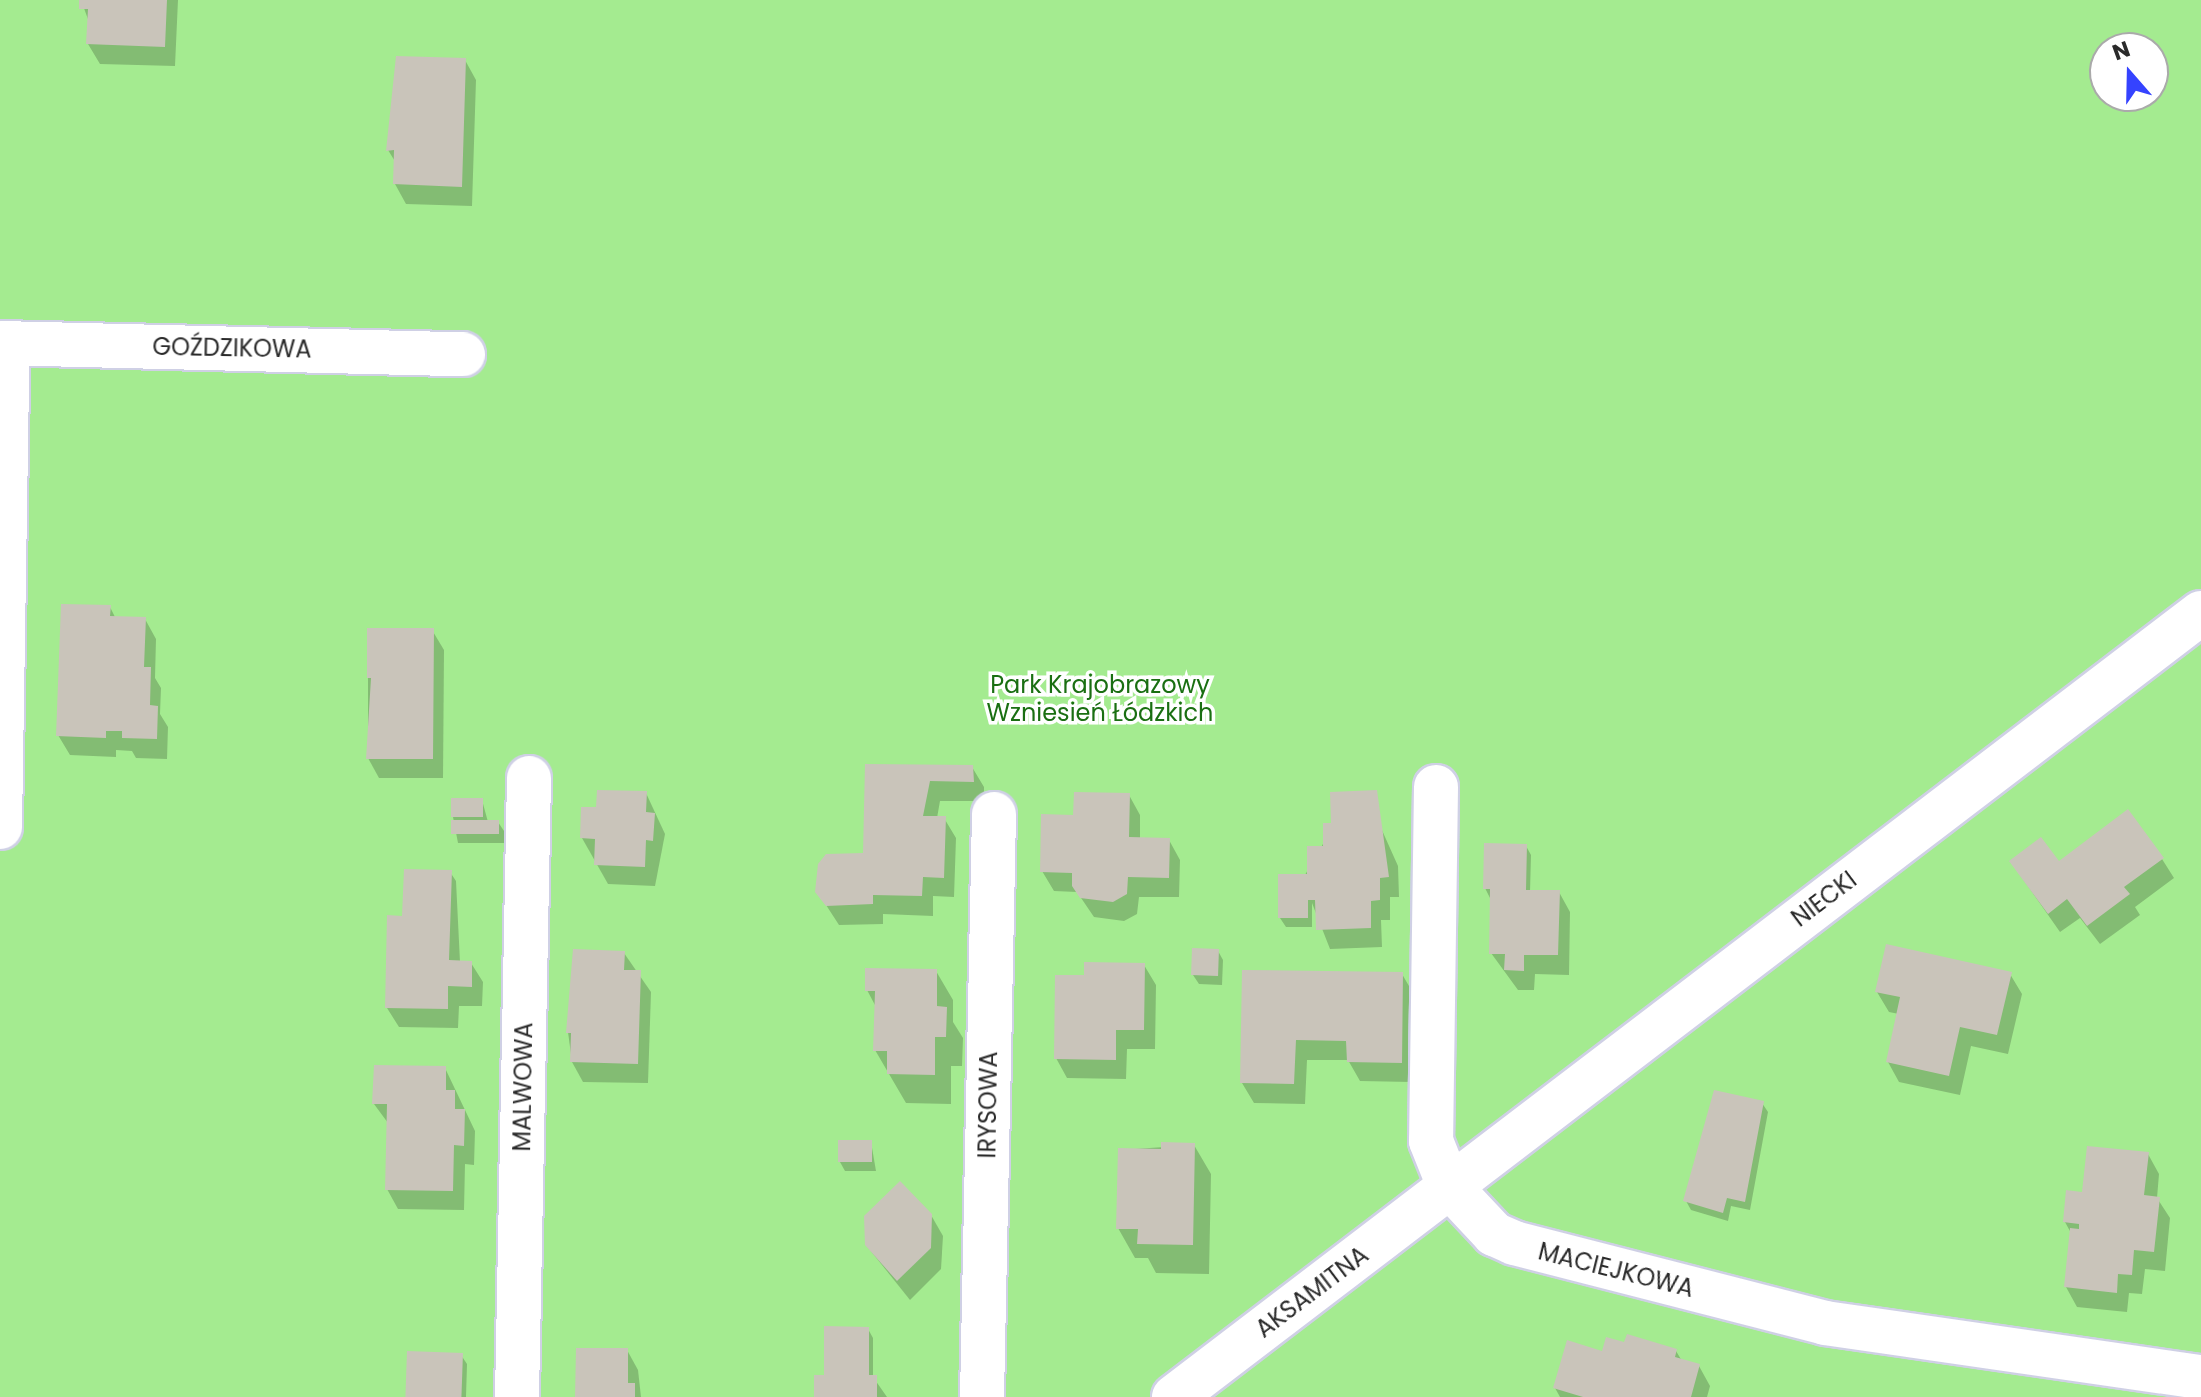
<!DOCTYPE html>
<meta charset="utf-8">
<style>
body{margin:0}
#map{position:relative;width:2201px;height:1397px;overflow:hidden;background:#eee7da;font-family:Poppins,sans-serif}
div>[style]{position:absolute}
.green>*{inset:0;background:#a4eb90}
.shadow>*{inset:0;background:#0003}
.building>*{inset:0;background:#c9c4ba;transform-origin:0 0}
.roads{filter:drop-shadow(2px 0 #cfd0e5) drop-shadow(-2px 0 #cfd0e5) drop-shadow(0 2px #cfd0e5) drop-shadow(0 -2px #cfd0e5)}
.minor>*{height:44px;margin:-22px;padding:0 22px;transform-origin:22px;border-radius:22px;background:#fff}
.tertiary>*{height:44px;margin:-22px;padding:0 22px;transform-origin:22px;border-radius:22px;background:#fff}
span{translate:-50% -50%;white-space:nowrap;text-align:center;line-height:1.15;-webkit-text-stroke:7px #fff;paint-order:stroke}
.street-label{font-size:24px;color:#2a2a2a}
.park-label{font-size:24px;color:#1a6f12}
.north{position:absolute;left:2089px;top:32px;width:80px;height:80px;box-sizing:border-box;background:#fff;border:2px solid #aaa;border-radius:50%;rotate:340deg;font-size:22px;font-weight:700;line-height:32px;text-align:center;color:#2a2a2a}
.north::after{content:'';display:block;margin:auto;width:28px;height:36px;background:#3543ff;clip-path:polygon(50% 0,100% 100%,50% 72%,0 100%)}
</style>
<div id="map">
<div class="green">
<div style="clip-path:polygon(evenodd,0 0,2201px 0,2201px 1397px,0 1397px,0 0,2105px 48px,2153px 48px,2153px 96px,2105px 96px,2105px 48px)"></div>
</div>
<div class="shadow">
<div style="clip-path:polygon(81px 0,178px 0,175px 66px,100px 64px,88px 44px,89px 22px)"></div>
<div style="clip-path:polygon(465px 60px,476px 80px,472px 206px,406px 204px,395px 184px,396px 163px,388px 150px)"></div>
<div style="clip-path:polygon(110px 607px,116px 619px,145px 619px,156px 639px,155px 678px,161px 688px,160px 714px,168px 727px,167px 759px,136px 758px,132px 751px,116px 750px,116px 757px,70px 755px,58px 735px)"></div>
<div style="clip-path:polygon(432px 630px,444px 650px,443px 778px,379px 778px,368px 758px,368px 678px)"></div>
<div style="clip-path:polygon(867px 766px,972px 767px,984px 787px,984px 801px,940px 801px,937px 818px,944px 818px,956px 838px,954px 897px,933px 896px,933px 916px,883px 914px,883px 924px,839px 925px,817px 891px,864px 855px)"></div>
<div style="clip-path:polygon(1376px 792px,1381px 828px,1398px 866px,1399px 897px,1390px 897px,1390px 920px,1381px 920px,1382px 947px,1330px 949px,1312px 903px,1312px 927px,1286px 927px,1280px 918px,1334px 825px)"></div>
<div style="clip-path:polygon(646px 793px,665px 834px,655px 886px,608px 884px,582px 838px,598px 809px)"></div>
<div style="clip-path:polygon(1129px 795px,1140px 815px,1140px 839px,1169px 840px,1180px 860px,1179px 897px,1139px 897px,1137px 914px,1124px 921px,1094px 917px,1077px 892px,1054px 891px,1042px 871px,1075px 817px)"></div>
<div style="clip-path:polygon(482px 800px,488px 822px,498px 822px,504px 831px,504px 843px,458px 843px,453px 817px)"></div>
<div style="clip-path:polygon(1526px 846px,1531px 855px,1530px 892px,1559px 892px,1570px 912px,1569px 975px,1535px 974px,1534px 990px,1518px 990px,1491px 953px,1490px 898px,1485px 888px)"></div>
<div style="clip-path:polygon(2162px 859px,2174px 878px,2135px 907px,2140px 915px,2100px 944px,2080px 918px,2060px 932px,2011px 862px)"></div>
<div style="clip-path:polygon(450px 872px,456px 881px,460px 962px,471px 963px,483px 982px,482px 1006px,459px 1006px,458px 1028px,399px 1027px,387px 1008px)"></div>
<div style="clip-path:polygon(1218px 951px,1223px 960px,1222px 985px,1199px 984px,1193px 975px)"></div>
<div style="clip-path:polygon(624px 953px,651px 992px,648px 1083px,583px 1082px,572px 1062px,568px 1032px)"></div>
<div style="clip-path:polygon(1144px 965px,1156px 985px,1155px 1049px,1127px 1049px,1126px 1079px,1067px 1078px,1056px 1058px,1085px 978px)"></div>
<div style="clip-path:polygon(936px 971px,953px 1000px,953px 1022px,963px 1038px,962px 1066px,951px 1066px,951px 1104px,906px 1103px,875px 1050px,876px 1007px,867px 990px)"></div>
<div style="clip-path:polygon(1244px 972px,1402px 974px,1413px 993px,1412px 1082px,1360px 1081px,1348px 1060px,1307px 1060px,1305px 1104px,1254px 1103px,1242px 1083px)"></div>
<div style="clip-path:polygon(2010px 974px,2022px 994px,2008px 1054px,1971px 1046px,1960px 1095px,1899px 1082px,1888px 1062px,1899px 1014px,1889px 1012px,1877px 992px)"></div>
<div style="clip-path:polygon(445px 1068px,475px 1131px,474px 1165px,465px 1164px,464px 1210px,398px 1209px,387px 1189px,388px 1123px,374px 1104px)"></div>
<div style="clip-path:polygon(1762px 1103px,1768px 1112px,1750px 1210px,1731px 1206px,1728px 1221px,1691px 1210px,1686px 1201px)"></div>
<div style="clip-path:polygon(871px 1142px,876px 1171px,845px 1171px,840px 1162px)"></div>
<div style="clip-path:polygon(1194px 1145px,1211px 1174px,1209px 1274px,1156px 1273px,1148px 1258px,1135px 1258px,1118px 1228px,1120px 1150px)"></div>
<div style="clip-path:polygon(2148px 1154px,2159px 1174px,2157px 1198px,2170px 1218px,2165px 1271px,2145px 1269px,2142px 1294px,2129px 1293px,2127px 1312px,2077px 1307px,2066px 1287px,2071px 1233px,2065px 1222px,2084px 1194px)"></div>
<div style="clip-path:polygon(931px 1215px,943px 1236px,941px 1269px,910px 1300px,866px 1245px)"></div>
<div style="clip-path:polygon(868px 1329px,873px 1338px,873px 1377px,887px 1397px,816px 1397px)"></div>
<div style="clip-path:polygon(627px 1350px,638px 1370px,641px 1397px,577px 1397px)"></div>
<div style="clip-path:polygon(1676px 1351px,1682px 1361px,1699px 1366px,1710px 1386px,1707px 1397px,1560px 1397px,1555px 1388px,1603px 1353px)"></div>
<div style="clip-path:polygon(461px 1355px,467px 1364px,466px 1397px,408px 1397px)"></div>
</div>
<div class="building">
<div style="clip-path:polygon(79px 0,167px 0,165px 47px,86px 44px,88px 9px,79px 9px)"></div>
<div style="clip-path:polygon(396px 56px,466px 58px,462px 187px,393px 184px,394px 150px,386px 151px)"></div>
<div style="clip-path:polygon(61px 604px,111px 605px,110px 616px,146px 617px,144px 667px,151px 667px,150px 705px,158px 706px,157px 739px,122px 738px,122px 731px,106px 731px,106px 738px,56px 736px)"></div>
<div style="clip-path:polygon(367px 628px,434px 628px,433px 759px,366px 759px,371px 678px,367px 678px)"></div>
<div style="clip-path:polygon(865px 764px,973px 765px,974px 782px,930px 781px,923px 816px,946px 816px,944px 878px,923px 877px,922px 896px,873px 895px,873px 904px,826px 906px,815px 892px,818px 864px,826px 854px,863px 853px)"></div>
<div style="clip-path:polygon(597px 790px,647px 791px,646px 812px,655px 813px,653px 841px,646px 840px,645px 867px,594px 865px,595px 839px,580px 838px,581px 807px,596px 807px)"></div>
<div style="clip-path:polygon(1377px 790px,1389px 877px,1380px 878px,1380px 900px,1371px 901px,1371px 928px,1316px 930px,1315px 900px,1308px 900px,1308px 918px,1278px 918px,1278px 874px,1307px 874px,1307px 846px,1323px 846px,1323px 823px,1331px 823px,1330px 792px)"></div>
<div style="clip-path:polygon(1074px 792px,1130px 793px,1129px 837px,1170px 838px,1169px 878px,1128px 877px,1127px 894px,1113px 902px,1080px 898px,1072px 886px,1072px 873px,1040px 872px,1041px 814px,1073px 815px)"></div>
<div style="left:451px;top:798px;width:32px;height:19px"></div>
<div style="clip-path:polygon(2128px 809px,2164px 858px,2124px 887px,2130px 894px,2087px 926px,2067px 899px,2048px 914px,2009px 861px,2041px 837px,2059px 861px)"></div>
<div style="left:451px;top:820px;width:48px;height:14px"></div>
<div style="clip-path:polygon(1484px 843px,1527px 844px,1526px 890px,1560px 890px,1558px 955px,1524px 955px,1524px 971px,1504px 970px,1505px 954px,1489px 954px,1490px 889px,1483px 889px)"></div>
<div style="clip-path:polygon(404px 869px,452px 870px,449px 960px,472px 961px,472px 987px,448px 986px,448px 1009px,385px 1008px,387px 915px,402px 916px)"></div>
<div style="clip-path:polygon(1886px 944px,2012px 972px,1997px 1035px,1960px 1027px,1949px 1076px,1886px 1062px,1900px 997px,1875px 992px)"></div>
<div style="left:1192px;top:948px;width:27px;height:27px;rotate:2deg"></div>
<div style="clip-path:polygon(573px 949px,625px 951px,624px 970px,641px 970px,638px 1064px,570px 1062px,571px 1033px,566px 1033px)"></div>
<div style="clip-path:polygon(1084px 962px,1145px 963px,1144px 1030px,1116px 1030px,1116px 1060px,1054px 1059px,1055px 975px,1084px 975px)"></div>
<div style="clip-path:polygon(865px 968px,937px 969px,937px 1006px,947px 1007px,946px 1037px,935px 1037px,935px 1075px,887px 1074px,887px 1051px,873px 1051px,875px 991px,865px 991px)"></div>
<div style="clip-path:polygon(1242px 970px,1403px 972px,1402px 1063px,1347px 1062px,1346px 1041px,1296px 1040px,1294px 1084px,1240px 1083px)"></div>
<div style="clip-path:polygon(374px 1065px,446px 1066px,446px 1090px,455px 1090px,455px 1109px,465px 1109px,464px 1146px,454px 1145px,453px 1191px,385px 1190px,387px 1104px,372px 1104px)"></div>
<div style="clip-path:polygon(1714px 1090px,1764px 1101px,1745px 1202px,1727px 1198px,1723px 1213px,1683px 1201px)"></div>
<div style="left:838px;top:1140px;width:34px;height:22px"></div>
<div style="clip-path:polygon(1161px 1142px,1195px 1143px,1193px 1245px,1137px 1244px,1138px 1229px,1116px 1229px,1118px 1148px,1161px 1149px)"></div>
<div style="clip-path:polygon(2087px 1146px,2149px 1152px,2144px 1195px,2160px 1197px,2154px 1252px,2134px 1250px,2132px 1275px,2118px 1274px,2117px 1293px,2064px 1287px,2070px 1228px,2079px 1229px,2079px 1224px,2063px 1222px,2066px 1190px,2082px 1192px)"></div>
<div style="clip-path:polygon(900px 1181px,932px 1214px,931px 1248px,897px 1281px,865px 1245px,864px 1216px)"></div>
<div style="clip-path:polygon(824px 1326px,869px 1327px,869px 1375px,877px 1375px,877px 1397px,814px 1397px,814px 1375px,824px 1375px)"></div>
<div style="clip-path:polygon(1627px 1334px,1677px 1349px,1675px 1357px,1700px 1364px,1691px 1397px,1583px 1397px,1553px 1388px,1567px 1340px,1602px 1351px,1606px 1337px,1624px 1342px)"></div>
<div style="clip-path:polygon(576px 1348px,628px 1348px,628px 1383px,635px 1383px,635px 1397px,575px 1397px)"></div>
<div style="left:407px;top:1351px;width:56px;height:46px;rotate:2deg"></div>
</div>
<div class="roads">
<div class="minor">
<div style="left:0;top:343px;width:463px;rotate:1.4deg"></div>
<div style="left:1436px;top:787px;width:354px;rotate:90.8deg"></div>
<div style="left:1431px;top:1141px;width:48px;rotate:68.2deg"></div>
<div style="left:1449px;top:1186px;width:66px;rotate:46.8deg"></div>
<div style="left:1494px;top:1234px;width:22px;rotate:24deg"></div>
<div style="left:1514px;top:1243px;width:321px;rotate:14.4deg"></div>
<div style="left:1825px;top:1323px;width:380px;rotate:8.2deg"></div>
<div style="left:0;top:827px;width:484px;rotate:-89.1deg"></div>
<div style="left:517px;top:1397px;width:619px;rotate:-88.89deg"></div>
<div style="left:982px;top:1397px;width:583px;rotate:-88.82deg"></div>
</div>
<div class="tertiary">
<div style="left:1174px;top:1397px;width:1292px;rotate:-37.36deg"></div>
</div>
</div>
<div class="street-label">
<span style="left:232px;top:348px;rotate:1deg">GOŹDZIKOWA</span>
<span style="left:1824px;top:899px;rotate:-37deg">NIECKI</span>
<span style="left:523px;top:1087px;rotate:-89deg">MALWOWA</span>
<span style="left:988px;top:1105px;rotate:-89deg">IRYSOWA</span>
<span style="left:1616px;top:1270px;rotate:14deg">MACIEJKOWA</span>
<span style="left:1312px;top:1292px;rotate:-37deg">AKSAMITNA</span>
</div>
<div class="park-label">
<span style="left:1100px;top:699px">Park Krajobrazowy<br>Wzniesień Łódzkich</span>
</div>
<div class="north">N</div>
</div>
